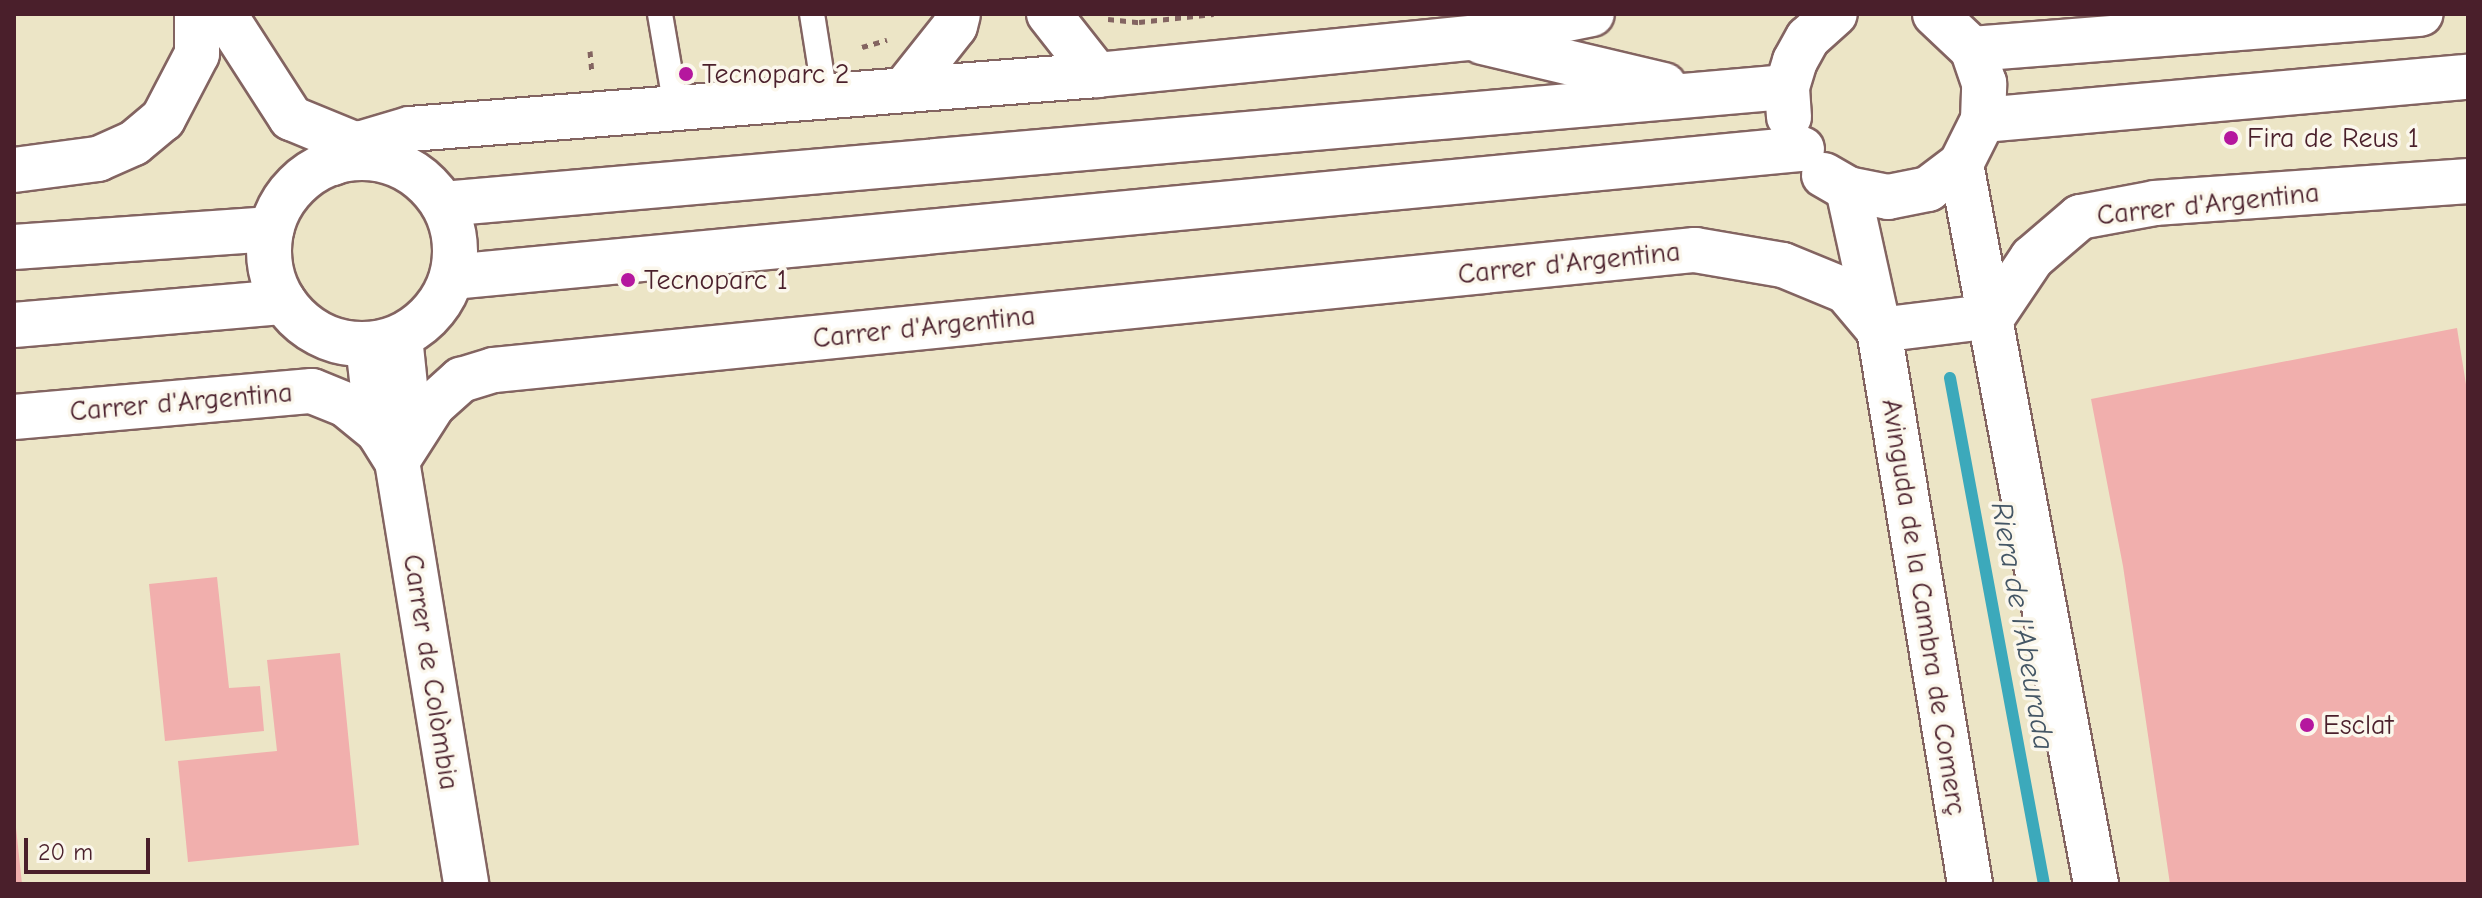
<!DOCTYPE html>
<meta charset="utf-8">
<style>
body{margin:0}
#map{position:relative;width:2482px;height:898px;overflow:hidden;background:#ece5c6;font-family:"Comic Neue",sans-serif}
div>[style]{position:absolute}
.stream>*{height:12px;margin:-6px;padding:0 6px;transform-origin:6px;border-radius:6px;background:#3ca9bb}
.building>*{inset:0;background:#f1afad}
.path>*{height:5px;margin-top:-2.5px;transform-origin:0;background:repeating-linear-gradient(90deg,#836461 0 6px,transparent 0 12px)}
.roads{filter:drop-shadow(2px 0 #836461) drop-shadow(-2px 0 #836461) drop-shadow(0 2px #836461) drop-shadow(0 -2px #836461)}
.lane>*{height:24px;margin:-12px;padding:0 12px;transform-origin:12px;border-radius:12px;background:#fff}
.street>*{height:44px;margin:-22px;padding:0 22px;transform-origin:22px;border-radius:22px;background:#fff}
.street>.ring{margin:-22px;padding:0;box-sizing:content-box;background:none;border:44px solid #fff;border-radius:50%}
.dots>*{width:22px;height:22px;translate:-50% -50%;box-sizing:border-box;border:4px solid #fbf7ec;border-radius:50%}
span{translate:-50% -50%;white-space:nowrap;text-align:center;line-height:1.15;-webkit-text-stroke:7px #fbf7ec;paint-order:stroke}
.poi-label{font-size:28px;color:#4a1f2b}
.left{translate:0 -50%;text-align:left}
.street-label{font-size:28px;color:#4a1f2b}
.water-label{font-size:30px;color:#445665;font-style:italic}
.frame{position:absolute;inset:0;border:16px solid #4a1f2b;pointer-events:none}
.scale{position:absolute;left:24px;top:838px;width:126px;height:36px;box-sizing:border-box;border:4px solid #4a1f2b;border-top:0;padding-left:10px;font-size:24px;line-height:28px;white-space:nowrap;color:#4a1f2b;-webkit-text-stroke:6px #fbf7ec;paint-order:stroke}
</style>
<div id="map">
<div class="stream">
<div style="left:1950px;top:378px;width:515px;rotate:79.48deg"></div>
</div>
<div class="building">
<div style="clip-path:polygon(2457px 328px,2468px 397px,2468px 884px,2170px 884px,2123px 566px,2091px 399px)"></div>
<div style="clip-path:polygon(217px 577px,229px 688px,260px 686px,264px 731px,165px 741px,149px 584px)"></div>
<div style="clip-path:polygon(340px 653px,359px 845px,188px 862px,178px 761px,277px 751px,267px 660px)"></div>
<div style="clip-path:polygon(14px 828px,16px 828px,22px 884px,14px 884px)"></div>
</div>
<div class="path">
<div style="left:1108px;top:19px;width:31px;rotate:6deg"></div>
<div style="left:1139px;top:22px;width:75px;rotate:-6.1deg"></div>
<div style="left:862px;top:47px;width:26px;rotate:-16deg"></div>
<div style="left:590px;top:51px;width:21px;rotate:85deg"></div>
</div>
<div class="roads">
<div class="lane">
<div style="left:660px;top:14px;width:95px;rotate:80.3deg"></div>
<div style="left:812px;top:14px;width:83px;rotate:81deg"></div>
</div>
<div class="street">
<div style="left:224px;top:14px;width:124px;rotate:57.2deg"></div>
<div style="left:291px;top:118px;width:97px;rotate:22.3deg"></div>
<div style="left:1049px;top:14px;width:78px;rotate:51.8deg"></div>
<div style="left:1482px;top:42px;width:187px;rotate:13.3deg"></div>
<div style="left:1972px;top:49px;width:450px;rotate:-4.5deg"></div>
<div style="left:905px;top:89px;width:80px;rotate:-51.6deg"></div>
<div style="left:955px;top:26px;width:12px;rotate:-76deg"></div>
<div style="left:1789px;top:117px;width:30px;rotate:-94deg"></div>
<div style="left:1787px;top:87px;width:27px;rotate:-73deg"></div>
<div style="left:1795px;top:61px;width:26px;rotate:-61deg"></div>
<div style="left:1808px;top:38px;width:36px;rotate:-42deg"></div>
<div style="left:1983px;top:120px;width:487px;rotate:-5.1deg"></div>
<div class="ring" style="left:269px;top:158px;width:142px;height:142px"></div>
<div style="left:333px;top:163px;width:35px;rotate:-35deg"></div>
<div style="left:362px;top:143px;width:50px;rotate:-16.3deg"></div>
<div style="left:410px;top:129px;width:689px;rotate:-4.49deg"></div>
<div style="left:1097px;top:75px;width:383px;rotate:-5.7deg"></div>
<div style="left:1478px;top:37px;width:116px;rotate:-11.4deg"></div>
<div style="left:1961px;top:164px;width:733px;rotate:79.38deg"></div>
<div style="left:14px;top:170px;width:85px;rotate:-7.5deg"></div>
<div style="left:98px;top:159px;width:39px;rotate:-24deg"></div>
<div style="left:134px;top:143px;width:38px;rotate:-40deg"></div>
<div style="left:163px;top:119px;width:73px;rotate:-62.4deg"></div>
<div style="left:197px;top:54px;width:40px;rotate:-90deg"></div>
<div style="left:1824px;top:175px;width:28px;rotate:30deg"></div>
<div style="left:1848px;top:189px;width:41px;rotate:11.3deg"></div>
<div style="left:1888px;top:197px;width:41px;rotate:-11.3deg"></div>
<div style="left:1928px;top:189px;width:41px;rotate:-37.1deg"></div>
<div style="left:1961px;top:164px;width:49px;rotate:-63.4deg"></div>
<div style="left:1983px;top:120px;width:37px;rotate:-88deg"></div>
<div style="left:1984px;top:83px;width:36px;rotate:-109deg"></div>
<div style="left:1972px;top:49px;width:51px;rotate:-136.6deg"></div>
<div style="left:1848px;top:189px;width:144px;rotate:77.6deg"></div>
<div style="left:1879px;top:330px;width:561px;rotate:80.67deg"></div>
<div style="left:443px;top:204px;width:1349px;rotate:-4.98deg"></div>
<div style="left:14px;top:247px;width:258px;rotate:-4deg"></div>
<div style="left:452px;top:277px;width:1356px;rotate:-5.42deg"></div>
<div style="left:14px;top:325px;width:271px;rotate:-4.9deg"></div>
<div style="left:400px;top:337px;width:98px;rotate:84.1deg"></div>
<div style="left:368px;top:345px;width:87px;rotate:83.4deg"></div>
<div style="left:14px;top:417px;width:299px;rotate:-5deg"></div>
<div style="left:312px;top:391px;width:37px;rotate:22deg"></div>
<div style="left:346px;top:405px;width:41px;rotate:39.1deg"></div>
<div style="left:378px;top:431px;width:36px;rotate:58deg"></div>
<div style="left:397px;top:461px;width:67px;rotate:-57.3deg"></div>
<div style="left:433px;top:405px;width:38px;rotate:-42deg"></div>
<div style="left:461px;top:380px;width:34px;rotate:-17deg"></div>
<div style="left:494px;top:370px;width:1207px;rotate:-5.71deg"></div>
<div style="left:1695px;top:250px;width:89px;rotate:9.7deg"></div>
<div style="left:1783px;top:265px;width:68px;rotate:22.4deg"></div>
<div style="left:1846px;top:291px;width:51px;rotate:49.8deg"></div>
<div style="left:1879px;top:330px;width:115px;rotate:-7deg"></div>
<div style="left:1993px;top:316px;width:70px;rotate:-56.1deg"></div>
<div style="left:2032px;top:258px;width:63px;rotate:-40.5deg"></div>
<div style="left:2080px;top:217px;width:76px;rotate:-10.6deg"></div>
<div style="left:2155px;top:203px;width:314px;rotate:-4deg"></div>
<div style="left:397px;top:461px;width:429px;rotate:80.7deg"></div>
</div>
</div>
<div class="dots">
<div style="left:686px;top:74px;background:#b5179e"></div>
<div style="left:2231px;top:138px;background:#b5179e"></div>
<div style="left:628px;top:280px;background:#b5179e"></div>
<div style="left:2307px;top:725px;background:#b5179e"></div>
</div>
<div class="poi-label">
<span class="left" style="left:702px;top:74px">Tecnoparc 2</span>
<span class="left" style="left:2247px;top:138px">Fira de Reus 1</span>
<span class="left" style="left:644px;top:280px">Tecnoparc 1</span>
<span class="left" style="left:2323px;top:725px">Esclat</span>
</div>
<div class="street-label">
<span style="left:2208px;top:204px;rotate:-6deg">Carrer d'Argentina</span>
<span style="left:1569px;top:263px;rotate:-6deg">Carrer d'Argentina</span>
<span style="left:924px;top:327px;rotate:-6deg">Carrer d'Argentina</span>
<span style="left:181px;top:402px;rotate:-5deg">Carrer d'Argentina</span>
<span style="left:1924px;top:607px;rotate:81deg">Avinguda de la Cambra de Comerç</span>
<span style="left:431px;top:672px;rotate:81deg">Carrer de Colòmbia</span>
</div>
<div class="water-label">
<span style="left:2022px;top:626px;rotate:80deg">Riera de l'Abeurada</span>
</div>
<div class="frame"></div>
<div class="scale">20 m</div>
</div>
